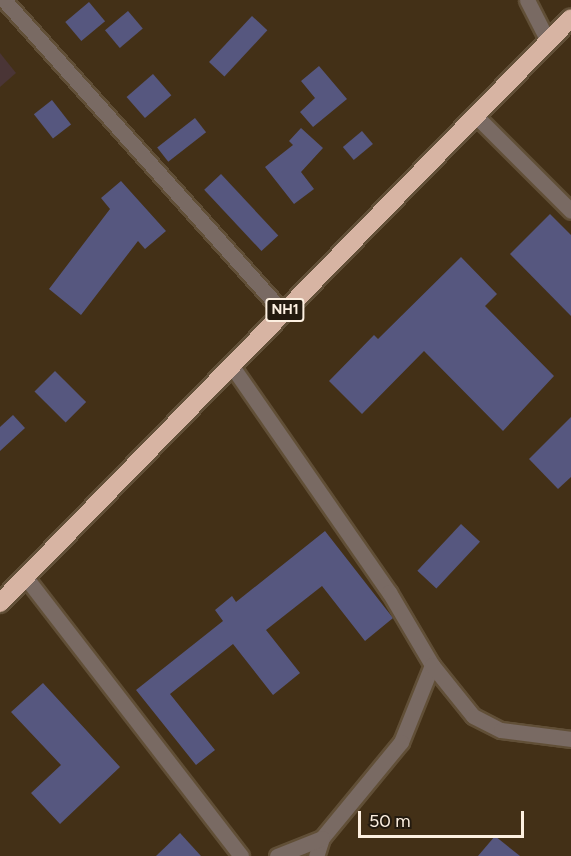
<!DOCTYPE html>
<style>
body{margin:0}
#map{position:relative;width:571px;height:856px;overflow:hidden;background:#433017;font-family:Figtree,sans-serif}
div>[style]{position:absolute}
.education>*{inset:0;background:#4a3536}
.building>*{inset:0;background:#56577f;transform-origin:0 0}
.roads{filter:drop-shadow(2px 0 #614f37) drop-shadow(-2px 0 #614f37) drop-shadow(0 2px #614f37) drop-shadow(0 -2px #614f37)}
.minor>*{height:15px;margin:-7.5px;padding:0 7.5px;transform-origin:7.5px;border-radius:7.5px;background:#796a63}
.highway>*{height:18px;margin:-9px;padding:0 9px;transform-origin:9px;border-radius:9px;background:#d7b4a3}
span{translate:-50% -50%;white-space:nowrap;text-align:center;line-height:1.15;-webkit-text-stroke:6px #231a0f;paint-order:stroke}
.shield-label span{padding:2px 4px;background:#231a0f;border:2px solid;border-radius:4px;-webkit-text-stroke-width:0}
.shield-label{font-size:14px;color:#fdf0e1;font-weight:700}
.scale{position:absolute;left:358px;top:811px;width:166px;height:27px;box-sizing:border-box;border:3px solid #fdf0e1;border-top:0;padding-left:8px;font-size:18px;line-height:21px;white-space:nowrap;color:#fdf0e1;-webkit-text-stroke:4px #231a0f;paint-order:stroke}
</style>
<div id="map">
<div class="education">
<div style="clip-path:polygon(0 53px,16px 73px,0 87px)"></div>
</div>
<div class="building">
<div style="left:89px;top:2px;width:25px;height:31px;rotate:50deg"></div>
<div style="left:128px;top:11px;width:23px;height:30px;rotate:50deg"></div>
<div style="left:252px;top:16px;width:21px;height:63px;rotate:43deg"></div>
<div style="clip-path:polygon(319px 66px,347px 99px,313px 127px,300px 112px,315px 98px,301px 81px)"></div>
<div style="left:153px;top:74px;width:28px;height:35px;rotate:49deg"></div>
<div style="left:52px;top:100px;width:31px;height:23px;rotate:52deg"></div>
<div style="left:195px;top:118px;width:18px;height:48px;rotate:52deg"></div>
<div style="clip-path:polygon(301px 128px,323px 148px,301px 172px,314px 189px,294px 204px,265px 167px,293px 145px,289px 141px)"></div>
<div style="left:362px;top:131px;width:17px;height:25px;rotate:50deg"></div>
<div style="left:221px;top:174px;width:84px;height:23px;rotate:47deg"></div>
<div style="clip-path:polygon(121px 181px,166px 231px,145px 249px,138px 241px,81px 315px,49px 289px,110px 209px,101px 198px)"></div>
<div style="clip-path:polygon(550px 214px,571px 235px,571px 316px,510px 254px)"></div>
<div style="clip-path:polygon(461px 257px,497px 294px,485px 306px,554px 376px,503px 431px,424px 351px,362px 414px,329px 381px,374px 335px,378px 339px)"></div>
<div style="left:55px;top:371px;width:44px;height:29px;rotate:45deg"></div>
<div style="clip-path:polygon(13px 415px,25px 428px,0 451px,0 427px)"></div>
<div style="clip-path:polygon(571px 417px,571px 477px,558px 489px,529px 459px)"></div>
<div style="left:461px;top:524px;width:26px;height:64px;rotate:43deg"></div>
<div style="clip-path:polygon(325px 531px,393px 618px,365px 641px,322px 586px,266px 630px,300px 673px,273px 695px,233px 644px,170px 694px,215px 750px,196px 765px,136px 690px,223px 621px,215px 610px,232px 596px,236px 602px)"></div>
<div style="clip-path:polygon(43px 683px,120px 767px,60px 824px,31px 793px,61px 765px,11px 712px)"></div>
<div style="clip-path:polygon(180px 833px,201px 856px,156px 856px)"></div>
<div style="clip-path:polygon(495px 836px,520px 856px,478px 856px)"></div>
</div>
<div class="roads">
<div class="minor">
<div style="left:4px;top:0;width:419px;rotate:48.2deg"></div>
<div style="left:527px;top:0;width:46px;rotate:62.9deg"></div>
<div style="left:476px;top:116px;width:134px;rotate:45deg"></div>
<div style="left:231px;top:365px;width:277px;rotate:55.2deg"></div>
<div style="left:389px;top:592px;width:85px;rotate:59.5deg"></div>
<div style="left:432px;top:665px;width:83px;rotate:111.9deg"></div>
<div style="left:401px;top:742px;width:124px;rotate:129.5deg"></div>
<div style="left:322px;top:838px;width:19px;rotate:108deg"></div>
<div style="left:27px;top:579px;width:350px;rotate:52.3deg"></div>
<div style="left:432px;top:665px;width:65px;rotate:51.2deg"></div>
<div style="left:473px;top:716px;width:31px;rotate:27deg"></div>
<div style="left:501px;top:730px;width:71px;rotate:7.3deg"></div>
<div style="left:277px;top:856px;width:48px;rotate:-21.8deg"></div>
</div>
<div class="highway">
<div style="left:0;top:603px;width:817px;rotate:-45.69deg"></div>
</div>
</div>
<div class="shield-label">
<span style="left:285px;top:310px">NH1</span>
</div>
<div class="scale">50 m</div>
</div>
